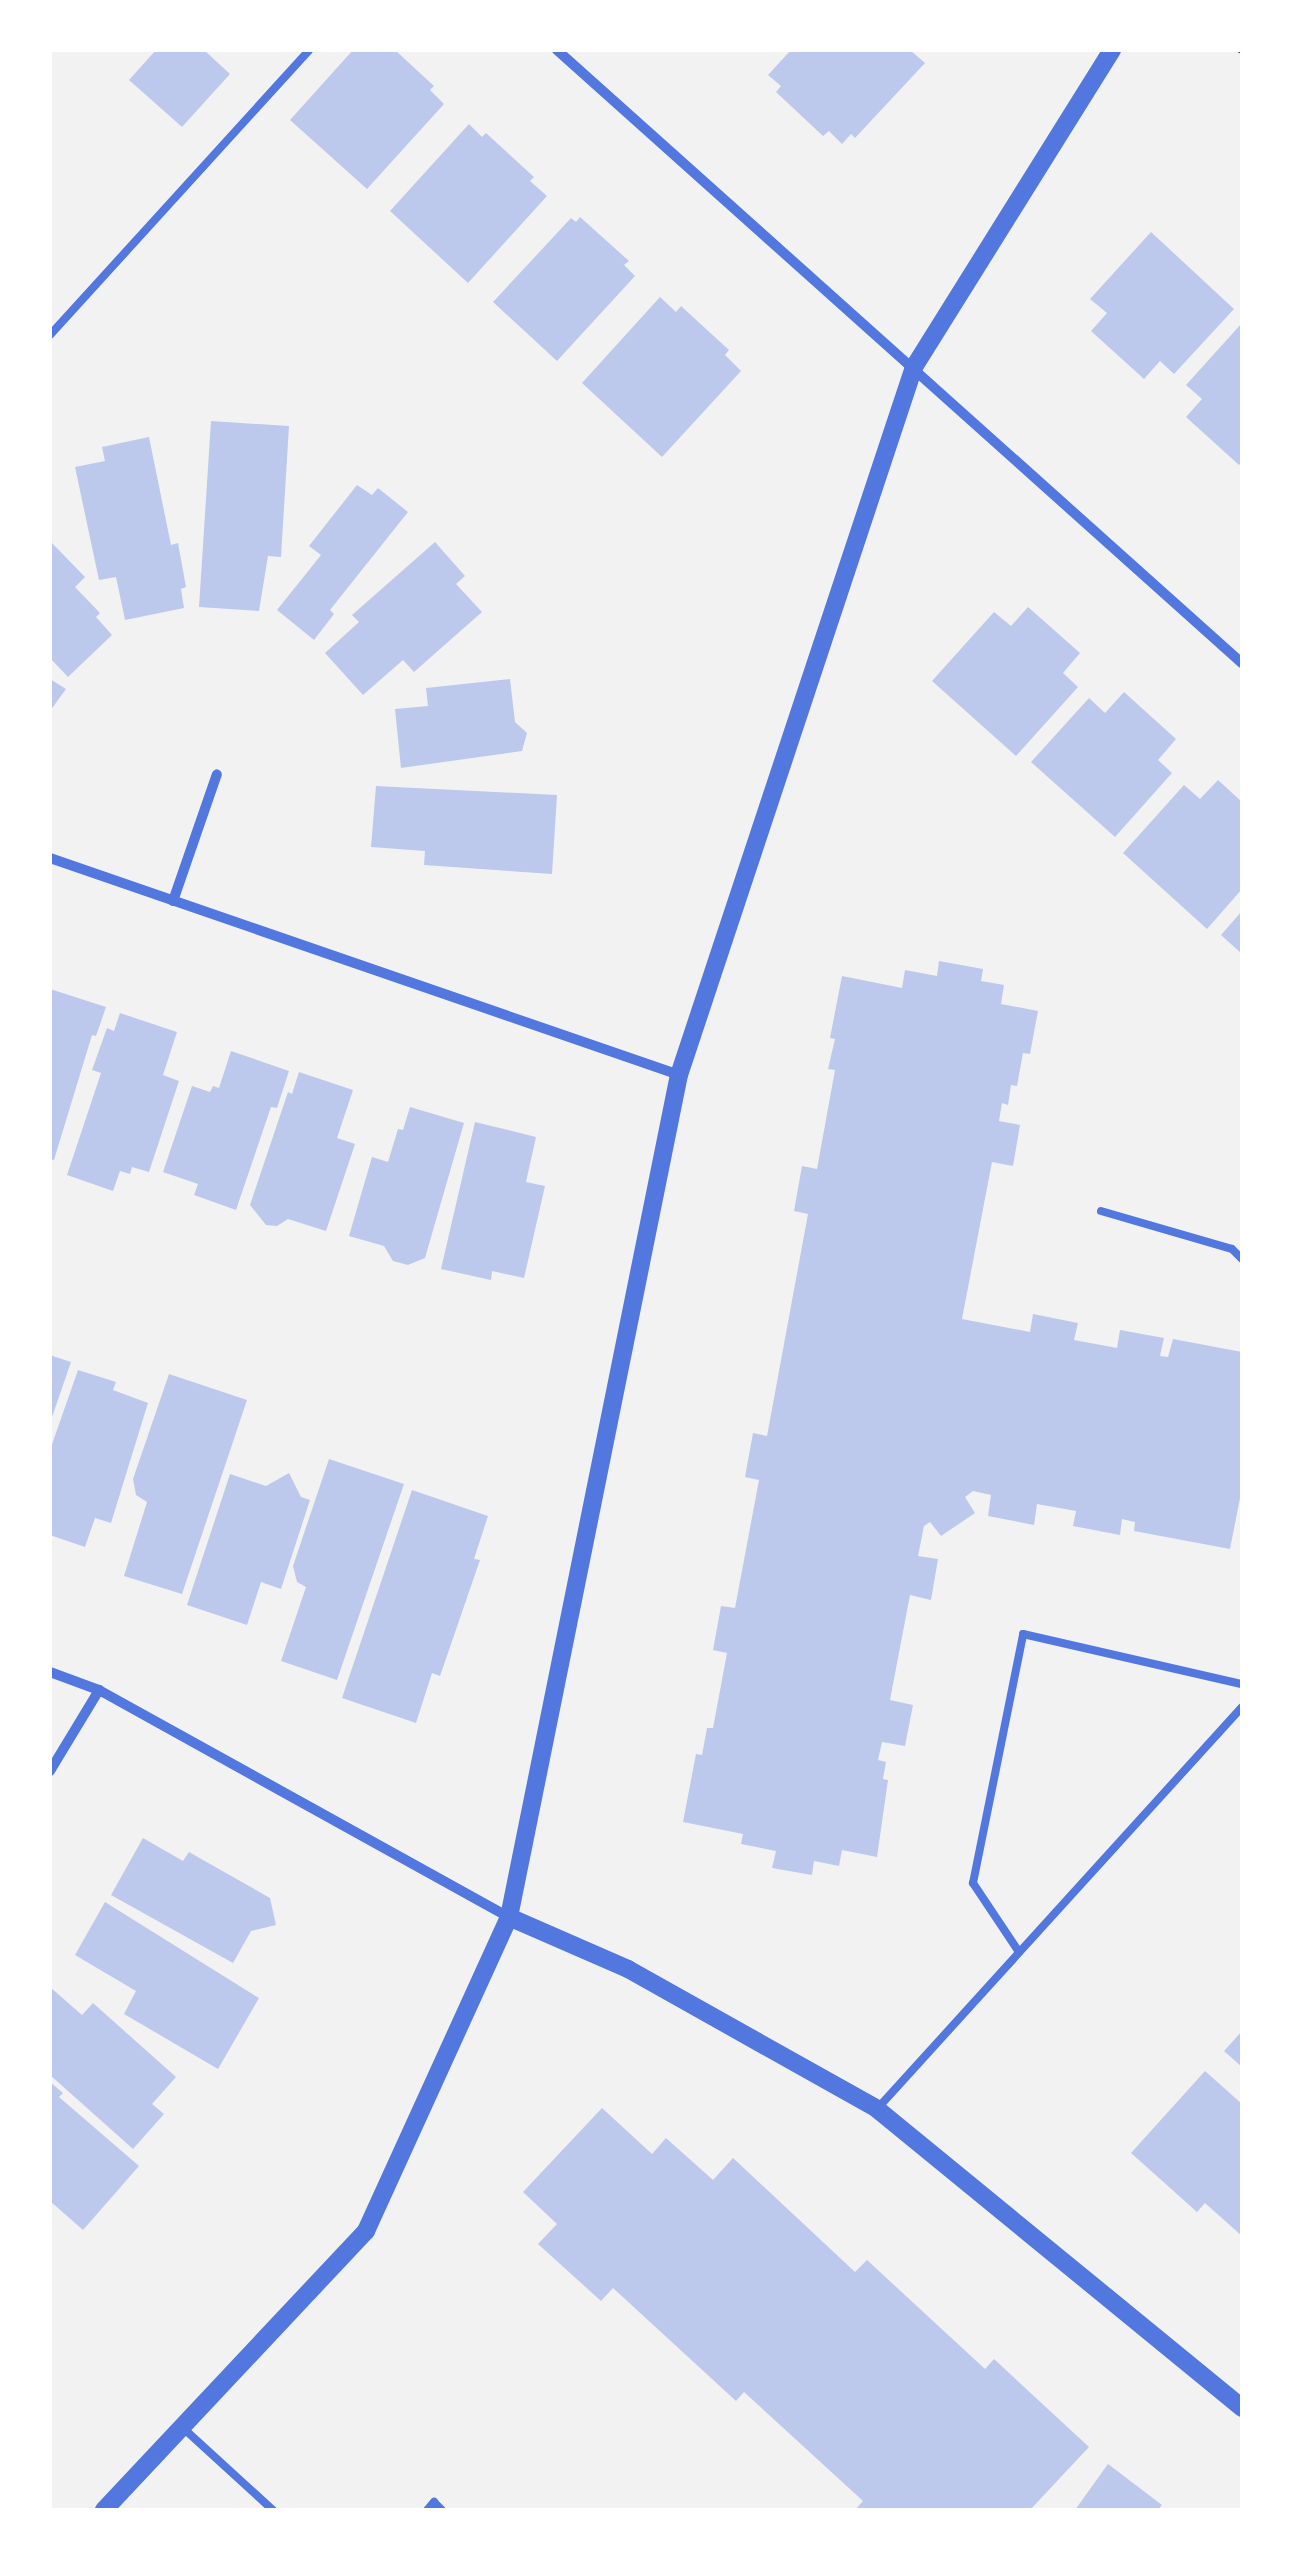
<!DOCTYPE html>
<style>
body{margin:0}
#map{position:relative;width:1292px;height:2560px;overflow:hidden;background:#f2f2f2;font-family:"Nunito Sans",sans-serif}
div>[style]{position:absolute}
.building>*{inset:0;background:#bdc9ec}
.path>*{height:6px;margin:-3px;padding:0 3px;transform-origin:3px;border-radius:3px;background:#1d4ed8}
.service>*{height:8px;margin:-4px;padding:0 4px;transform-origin:4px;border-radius:4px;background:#5277de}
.minor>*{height:10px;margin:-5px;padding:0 5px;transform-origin:5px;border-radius:5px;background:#5277de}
.tertiary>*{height:18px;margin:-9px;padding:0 9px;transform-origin:9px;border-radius:9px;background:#5277de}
span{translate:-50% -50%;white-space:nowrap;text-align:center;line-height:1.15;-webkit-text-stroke:8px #fff;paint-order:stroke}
.frame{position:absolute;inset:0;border:52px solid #fff;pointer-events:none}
</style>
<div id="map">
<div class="building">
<div style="clip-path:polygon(156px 50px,204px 50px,230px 74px,182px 127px,129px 80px)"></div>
<div style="clip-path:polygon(353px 50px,395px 50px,434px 86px,430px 90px,444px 104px,367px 189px,290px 120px)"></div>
<div style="clip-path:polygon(791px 50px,910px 50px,925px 63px,855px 138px,851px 134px,842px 144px,829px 131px,823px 136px,776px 92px,781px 86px,768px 75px)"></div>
<div style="clip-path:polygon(469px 124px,482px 137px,486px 133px,534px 177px,530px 181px,547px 196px,468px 283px,390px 211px)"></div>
<div style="clip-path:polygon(580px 217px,629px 261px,624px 265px,635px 276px,557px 361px,493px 302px,571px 218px,576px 222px)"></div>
<div style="clip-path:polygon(1151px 232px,1234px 309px,1174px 374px,1160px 361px,1144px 379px,1091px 331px,1107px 313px,1090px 299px)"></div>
<div style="clip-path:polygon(660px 297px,676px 312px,681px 306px,729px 350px,725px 355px,741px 371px,662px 457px,582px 383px)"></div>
<div style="clip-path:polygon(1242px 323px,1242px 462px,1239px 465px,1186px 417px,1202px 399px,1186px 385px)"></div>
<div style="clip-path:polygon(211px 421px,289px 426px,281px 557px,268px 556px,259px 611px,199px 607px)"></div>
<div style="clip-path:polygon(149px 437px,171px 545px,178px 543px,186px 587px,181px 589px,184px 608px,125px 620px,116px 577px,99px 580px,75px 467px,105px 461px,102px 447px)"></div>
<div style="clip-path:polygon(357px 485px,372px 495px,378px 488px,408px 512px,330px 610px,334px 614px,314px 640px,277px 610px,321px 555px,309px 546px)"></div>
<div style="clip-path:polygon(50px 541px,85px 577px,75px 587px,100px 613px,96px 617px,112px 635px,68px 677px,50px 658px)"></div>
<div style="clip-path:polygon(435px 542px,465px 576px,456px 584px,482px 612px,414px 672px,403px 660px,363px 695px,325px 653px,359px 622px,352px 615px)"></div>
<div style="clip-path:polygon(1028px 607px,1080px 653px,1063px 673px,1078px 687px,1016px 756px,932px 681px,994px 612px,1011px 626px)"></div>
<div style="clip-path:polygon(50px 679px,66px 689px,50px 711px)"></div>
<div style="clip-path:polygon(510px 679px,515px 722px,527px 733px,522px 751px,401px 768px,395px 709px,428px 706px,426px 688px)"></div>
<div style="clip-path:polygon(1124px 692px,1176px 739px,1158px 760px,1172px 773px,1115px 837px,1031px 762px,1089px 698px,1105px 713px)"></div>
<div style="clip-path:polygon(1218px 780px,1242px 802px,1242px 889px,1207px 929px,1123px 853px,1184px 785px,1200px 799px)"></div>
<div style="clip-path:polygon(376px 786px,557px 795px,552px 874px,424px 865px,425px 851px,371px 847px)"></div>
<div style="clip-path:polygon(1242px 911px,1242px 954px,1221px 935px)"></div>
<div style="clip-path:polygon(939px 961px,983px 969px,981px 981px,1004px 985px,1001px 1004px,1038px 1011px,1030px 1054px,1023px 1053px,1017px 1086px,1011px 1085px,1008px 1105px,1002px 1103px,999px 1121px,1020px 1125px,1013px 1166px,992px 1162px,962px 1319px,1030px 1332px,1033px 1314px,1078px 1323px,1074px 1340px,1117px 1348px,1120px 1330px,1164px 1338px,1160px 1356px,1168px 1357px,1173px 1339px,1242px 1352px,1242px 1488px,1230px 1549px,1134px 1531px,1135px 1522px,1122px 1519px,1120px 1535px,1073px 1526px,1076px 1511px,1037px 1504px,1034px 1525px,988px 1516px,991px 1495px,973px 1491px,965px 1497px,975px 1513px,941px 1536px,930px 1522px,924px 1526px,918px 1556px,938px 1559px,931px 1600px,910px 1595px,890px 1700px,913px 1705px,905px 1746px,882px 1742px,878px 1760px,886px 1762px,883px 1779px,888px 1780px,877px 1857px,842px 1850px,839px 1866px,814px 1861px,812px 1875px,772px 1868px,776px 1851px,741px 1844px,743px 1834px,683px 1822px,696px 1754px,702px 1755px,707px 1728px,713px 1728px,727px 1653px,713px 1650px,721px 1606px,735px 1608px,759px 1480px,745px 1477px,753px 1433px,767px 1436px,808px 1214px,794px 1211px,802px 1166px,817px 1169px,835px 1070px,828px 1069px,835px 1039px,830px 1038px,842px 976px,902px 988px,905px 970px,937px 976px)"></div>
<div style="clip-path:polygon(50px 989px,106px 1007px,96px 1036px,92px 1035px,54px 1160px,50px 1159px)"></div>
<div style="clip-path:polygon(120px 1013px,177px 1032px,163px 1075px,179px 1081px,149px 1172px,132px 1167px,130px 1174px,120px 1171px,113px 1191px,67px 1175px,101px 1073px,92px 1070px,107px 1028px,114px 1031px)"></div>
<div style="clip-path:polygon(231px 1051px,289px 1071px,277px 1108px,271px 1107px,236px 1210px,194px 1195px,198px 1184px,163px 1172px,192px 1086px,210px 1092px,213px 1086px,219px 1088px)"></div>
<div style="clip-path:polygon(299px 1072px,353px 1090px,337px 1138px,355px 1144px,326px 1231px,288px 1219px,277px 1226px,266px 1225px,250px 1205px,288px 1092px,292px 1094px)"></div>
<div style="clip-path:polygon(410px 1107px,464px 1123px,425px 1258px,408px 1265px,393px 1261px,384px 1246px,349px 1236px,372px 1157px,388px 1162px,398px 1129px,403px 1130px)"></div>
<div style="clip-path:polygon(475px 1122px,536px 1137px,526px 1182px,545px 1186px,524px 1278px,492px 1271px,491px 1280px,441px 1269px)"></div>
<div style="clip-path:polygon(50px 1355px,71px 1362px,51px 1420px,50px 1420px)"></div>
<div style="clip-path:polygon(78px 1370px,116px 1382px,113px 1390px,148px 1403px,111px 1523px,95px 1518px,85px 1547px,50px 1535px,50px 1450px)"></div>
<div style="clip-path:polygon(169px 1374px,247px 1400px,182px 1594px,124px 1576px,147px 1502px,136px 1495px,133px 1479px)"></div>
<div style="clip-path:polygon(329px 1459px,404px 1484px,337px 1680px,281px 1661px,306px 1587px,297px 1582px,293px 1566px)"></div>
<div style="clip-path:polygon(289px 1473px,301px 1497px,310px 1500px,281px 1589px,261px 1582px,247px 1625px,187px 1605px,230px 1474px,266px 1486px)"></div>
<div style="clip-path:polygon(412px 1490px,488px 1516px,474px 1559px,480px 1560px,440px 1676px,432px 1673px,416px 1723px,342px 1698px)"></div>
<div style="clip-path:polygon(143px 1838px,183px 1861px,189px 1852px,270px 1898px,276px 1925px,251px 1931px,233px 1963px,111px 1895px)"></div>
<div style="clip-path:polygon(105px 1902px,259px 1998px,218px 2069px,124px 2014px,136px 1991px,75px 1955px)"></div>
<div style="clip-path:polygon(50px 1987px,82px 2015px,93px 2003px,176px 2077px,152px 2104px,164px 2114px,133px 2149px,50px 2075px)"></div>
<div style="clip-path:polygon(1242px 2031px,1242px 2067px,1224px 2051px)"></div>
<div style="clip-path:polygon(1205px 2071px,1242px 2104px,1242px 2236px,1205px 2203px,1197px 2212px,1131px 2153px)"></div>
<div style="clip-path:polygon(50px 2082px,63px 2093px,59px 2097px,139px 2166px,83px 2230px,50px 2201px)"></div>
<div style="clip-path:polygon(602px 2108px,652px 2154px,666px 2138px,713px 2180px,733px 2158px,855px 2272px,867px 2260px,985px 2369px,994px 2359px,1089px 2447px,1030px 2510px,855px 2510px,863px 2501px,744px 2392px,736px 2401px,613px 2288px,601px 2301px,538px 2244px,557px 2224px,523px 2192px)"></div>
<div style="clip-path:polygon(1108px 2464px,1162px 2505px,1158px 2510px,1075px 2510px)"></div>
</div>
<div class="path">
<div style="left:1240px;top:50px;width:2px;rotate:27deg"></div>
</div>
<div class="service">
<div style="left:50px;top:335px;width:385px;rotate:-47.7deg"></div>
<div style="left:1101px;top:1211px;width:136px;rotate:16.2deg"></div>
<div style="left:1232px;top:1249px;width:14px;rotate:45deg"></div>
<div style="left:1019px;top:1952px;width:83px;rotate:-123.7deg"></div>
<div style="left:973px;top:1883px;width:254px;rotate:-78.6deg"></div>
<div style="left:1023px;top:1634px;width:225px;rotate:12.9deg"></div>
<div style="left:877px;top:2109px;width:543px;rotate:-47.76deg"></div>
<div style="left:182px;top:2427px;width:123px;rotate:42.4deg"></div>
<div style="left:427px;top:2510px;width:11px;rotate:-49deg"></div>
<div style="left:434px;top:2502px;width:11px;rotate:45deg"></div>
</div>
<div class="minor">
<div style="left:557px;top:50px;width:919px;rotate:41.83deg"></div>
<div style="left:50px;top:858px;width:665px;rotate:19.03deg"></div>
<div style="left:173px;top:901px;width:134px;rotate:-70.9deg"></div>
<div style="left:50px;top:1672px;width:52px;rotate:20.2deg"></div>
<div style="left:99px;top:1690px;width:469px;rotate:29deg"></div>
<div style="left:50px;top:1771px;width:95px;rotate:-58.8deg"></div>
</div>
<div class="tertiary">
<div style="left:509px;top:1917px;width:130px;rotate:23.6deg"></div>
<div style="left:628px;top:1969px;width:286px;rotate:29.3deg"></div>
<div style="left:877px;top:2109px;width:472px;rotate:39.3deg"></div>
<div style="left:104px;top:2510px;width:383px;rotate:-46.8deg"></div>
<div style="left:366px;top:2231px;width:345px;rotate:-65.5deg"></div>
<div style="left:509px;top:1917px;width:859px;rotate:-78.59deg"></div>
<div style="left:679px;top:1075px;width:746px;rotate:-71.64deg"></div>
<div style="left:914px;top:367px;width:374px;rotate:-58deg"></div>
</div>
<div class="frame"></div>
</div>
